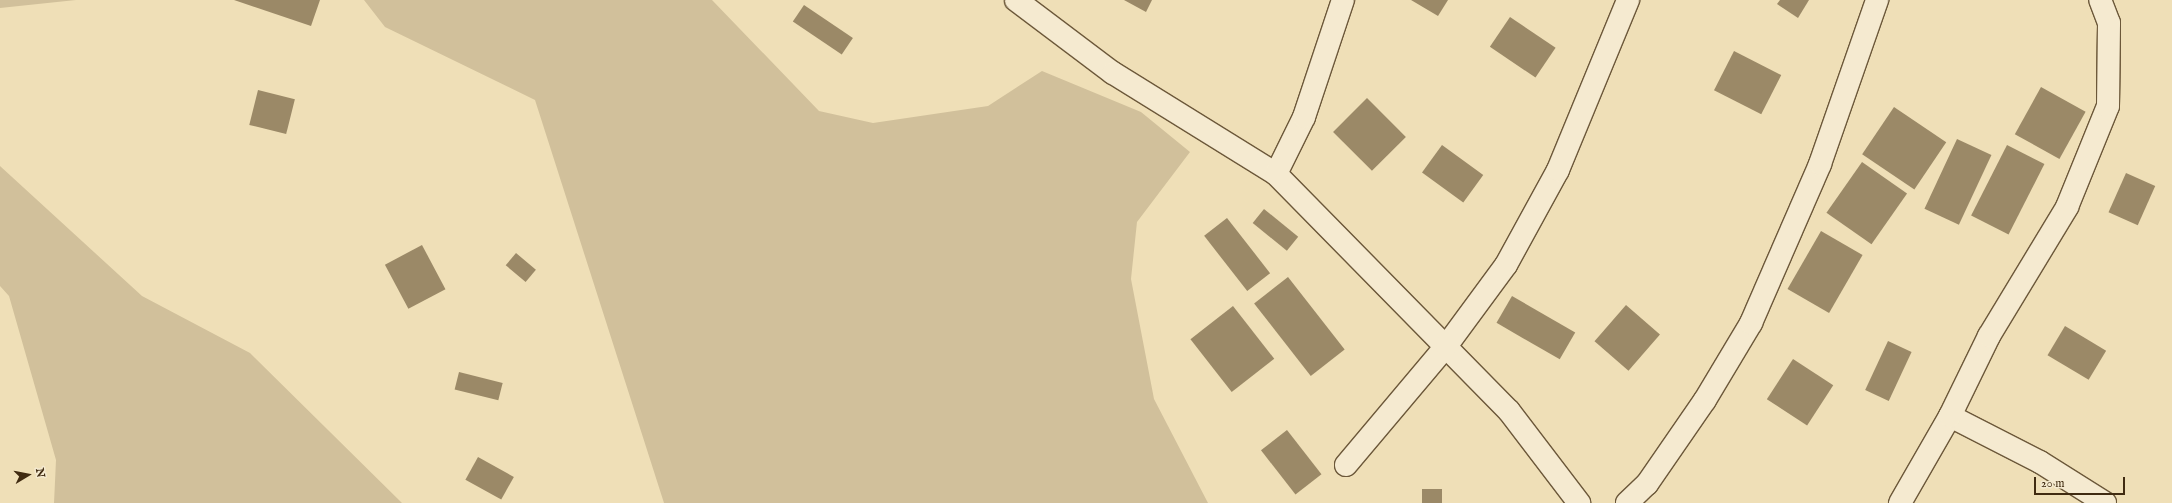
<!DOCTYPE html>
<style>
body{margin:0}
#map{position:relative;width:2172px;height:503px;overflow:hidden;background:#efdfb7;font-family:"IM FELL English",serif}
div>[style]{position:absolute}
.green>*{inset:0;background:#d1c09b}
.building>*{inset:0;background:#9b8967;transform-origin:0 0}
.roads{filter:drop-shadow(1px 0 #6c583a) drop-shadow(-1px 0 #6c583a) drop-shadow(0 1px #6c583a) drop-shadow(0 -1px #6c583a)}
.minor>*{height:22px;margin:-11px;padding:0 11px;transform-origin:11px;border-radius:11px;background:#f5ead0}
span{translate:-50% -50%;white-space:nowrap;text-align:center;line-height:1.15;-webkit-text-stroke:4px #f5ead0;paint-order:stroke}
.north{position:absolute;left:8px;top:455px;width:40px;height:40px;-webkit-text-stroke:3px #f5ead0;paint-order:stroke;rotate:80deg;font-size:11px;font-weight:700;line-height:16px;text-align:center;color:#402b11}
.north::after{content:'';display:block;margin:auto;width:14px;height:18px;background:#402b11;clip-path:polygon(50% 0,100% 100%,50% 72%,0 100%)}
.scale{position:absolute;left:2034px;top:477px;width:91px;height:18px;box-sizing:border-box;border:2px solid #402b11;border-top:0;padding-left:5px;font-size:12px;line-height:14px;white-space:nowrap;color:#402b11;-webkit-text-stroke:3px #f5ead0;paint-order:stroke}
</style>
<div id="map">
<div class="green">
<div style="clip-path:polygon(0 0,76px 0,0 8px)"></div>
<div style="clip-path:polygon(364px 0,712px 0,819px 111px,873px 123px,988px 106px,1042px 71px,1141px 112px,1190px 152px,1137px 222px,1131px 279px,1154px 399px,1208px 503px,664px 503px,535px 100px,385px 27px)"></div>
<div style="clip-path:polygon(0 166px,142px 296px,250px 353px,402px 503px,54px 503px,56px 460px,9px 296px,0 286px)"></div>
</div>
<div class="building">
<div style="clip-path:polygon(234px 0,320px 0,311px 26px)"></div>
<div style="clip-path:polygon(1124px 0,1152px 0,1146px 12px)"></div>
<div style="clip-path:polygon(1411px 0,1448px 0,1438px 16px)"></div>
<div style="clip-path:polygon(1780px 0,1809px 0,1798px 18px,1777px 4px)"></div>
<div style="left:804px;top:5px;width:59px;height:20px;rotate:34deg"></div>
<div style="left:1510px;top:17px;width:55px;height:36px;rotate:34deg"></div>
<div style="left:1734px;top:51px;width:53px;height:44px;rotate:27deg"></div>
<div style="left:2041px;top:87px;width:51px;height:54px;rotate:29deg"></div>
<div style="left:258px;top:90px;width:38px;height:36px;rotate:14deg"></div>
<div style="left:1367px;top:98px;width:55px;height:48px;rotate:45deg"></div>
<div style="left:1894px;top:107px;width:63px;height:57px;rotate:34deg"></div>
<div style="left:1957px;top:139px;width:38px;height:77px;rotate:25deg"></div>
<div style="left:1442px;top:145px;width:51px;height:34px;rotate:36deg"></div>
<div style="left:2007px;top:145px;width:42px;height:79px;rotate:27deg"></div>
<div style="left:1862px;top:162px;width:55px;height:62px;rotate:35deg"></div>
<div style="left:2126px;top:173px;width:32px;height:43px;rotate:24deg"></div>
<div style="left:1264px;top:209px;width:44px;height:18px;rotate:39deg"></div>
<div style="left:1227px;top:218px;width:70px;height:29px;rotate:52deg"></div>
<div style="left:1821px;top:231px;width:48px;height:67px;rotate:30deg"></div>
<div style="left:422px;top:245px;width:50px;height:42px;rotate:62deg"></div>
<div style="left:516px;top:253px;width:26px;height:16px;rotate:40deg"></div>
<div style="left:1288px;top:277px;width:92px;height:43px;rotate:52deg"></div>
<div style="left:1512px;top:296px;width:73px;height:31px;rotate:30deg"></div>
<div style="left:1626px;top:305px;width:45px;height:48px;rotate:41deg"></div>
<div style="left:1233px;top:306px;width:67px;height:54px;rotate:52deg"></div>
<div style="left:2065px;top:326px;width:48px;height:34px;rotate:31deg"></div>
<div style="left:1888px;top:341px;width:26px;height:54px;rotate:25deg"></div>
<div style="left:1793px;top:359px;width:48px;height:48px;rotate:33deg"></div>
<div style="left:459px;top:372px;width:45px;height:18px;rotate:14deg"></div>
<div style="left:1287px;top:430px;width:56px;height:33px;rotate:52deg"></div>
<div style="left:478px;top:457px;width:41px;height:26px;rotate:29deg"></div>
<div style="left:1422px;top:489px;width:20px;height:14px"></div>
</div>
<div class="roads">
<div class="minor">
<div style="left:1016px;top:0;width:121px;rotate:37deg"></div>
<div style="left:1113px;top:73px;width:192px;rotate:31.8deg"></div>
<div style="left:1276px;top:174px;width:332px;rotate:45.5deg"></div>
<div style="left:1509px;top:411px;width:116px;rotate:52.7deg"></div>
<div style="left:1276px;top:174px;width:64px;rotate:-63.8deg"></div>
<div style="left:1304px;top:117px;width:123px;rotate:-71.6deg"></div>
<div style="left:1950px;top:416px;width:101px;rotate:27.1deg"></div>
<div style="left:2040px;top:462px;width:77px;rotate:32.2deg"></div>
<div style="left:1346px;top:465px;width:157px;rotate:-49.9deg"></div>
<div style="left:1447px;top:345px;width:99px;rotate:-53.6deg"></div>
<div style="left:1506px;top:265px;width:108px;rotate:-61.3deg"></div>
<div style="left:1558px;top:170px;width:184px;rotate:-67.6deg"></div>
<div style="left:1627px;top:503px;width:28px;rotate:-44deg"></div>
<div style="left:1647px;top:484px;width:102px;rotate:-55.4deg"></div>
<div style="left:1705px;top:400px;width:90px;rotate:-59.1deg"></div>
<div style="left:1751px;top:323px;width:173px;rotate:-66.5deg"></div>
<div style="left:1820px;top:164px;width:174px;rotate:-70.8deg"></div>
<div style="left:1900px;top:503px;width:100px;rotate:-60.1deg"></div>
<div style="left:1950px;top:416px;width:89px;rotate:-64deg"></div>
<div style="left:1989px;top:336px;width:151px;rotate:-58.8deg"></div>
<div style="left:2067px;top:207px;width:109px;rotate:-67.9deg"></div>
<div style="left:2108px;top:106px;width:83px;rotate:-89.3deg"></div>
<div style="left:2109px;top:23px;width:25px;rotate:-111deg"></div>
</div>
</div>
<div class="north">N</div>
<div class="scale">20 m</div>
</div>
